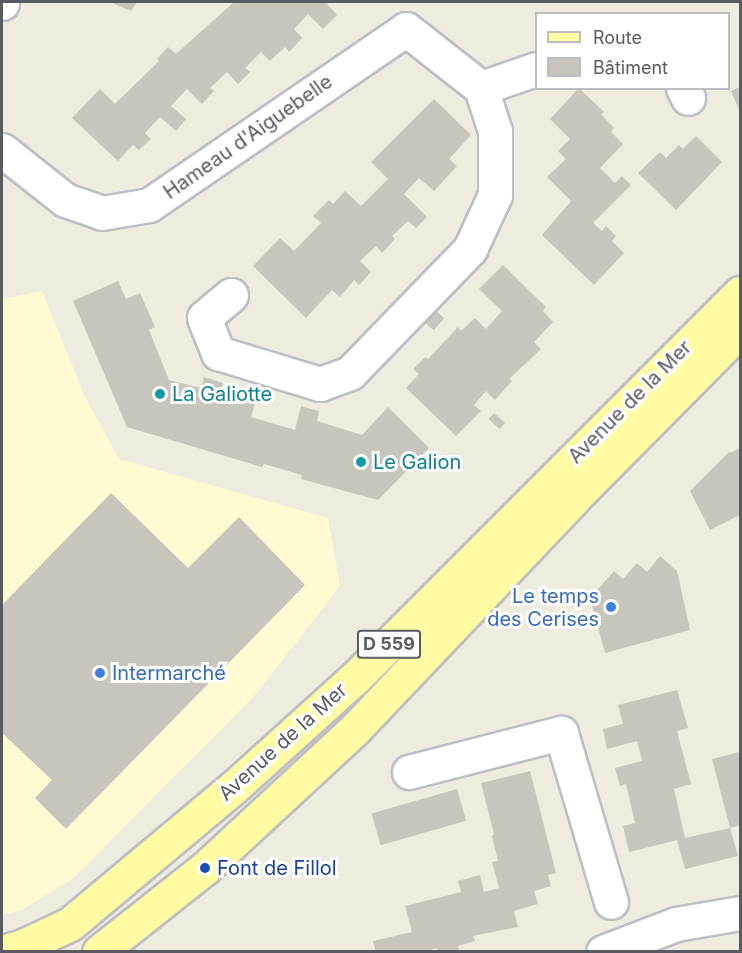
<!DOCTYPE html>
<meta charset="utf-8">
<style>
body{margin:0}
#map{position:relative;width:742px;height:953px;overflow:hidden;background:#edecdf;font-family:Inter,sans-serif}
div>[style]{position:absolute}
.commercial>*{inset:0;background:#fffad2}
.building>*{inset:0;background:#c8c5bc;transform-origin:0 0}
.roads{filter:drop-shadow(2px 0 #bdbec5) drop-shadow(-2px 0 #bdbec5) drop-shadow(0 2px #bdbec5) drop-shadow(0 -2px #bdbec5)}
.minor>*{height:33px;margin:-16.5px;padding:0 16.5px;transform-origin:16.5px;border-radius:16.5px;background:#fff}
.major>*{height:33px;margin:-16.5px;padding:0 16.5px;transform-origin:16.5px;border-radius:16.5px;background:#fffba2}
.dots>*{width:16px;height:16px;translate:-50% -50%;box-sizing:border-box;border:3px solid #fff;border-radius:50%}
span{translate:-50% -50%;white-space:nowrap;text-align:center;line-height:1.15;-webkit-text-stroke:6px #fff;paint-order:stroke}
.shield-label span{padding:2px 4px;background:#fff;border:2px solid;border-radius:4px;-webkit-text-stroke-width:0}
.shield-label{font-size:18px;color:#585b62;font-weight:700}
.street-label{font-size:20px;color:#585b62}
.culture-label{font-size:20px;color:#0d838f}
.left{translate:0 -50%;text-align:left}
.shop-label{font-size:20px;color:#366cbe}
.right{translate:-100% -50%;text-align:right}
.transit-label{font-size:20px;color:#164399}
.frame{position:absolute;inset:0;border:3px solid #585b62;pointer-events:none}
.legend{position:absolute;left:535px;top:12px;width:195px;height:78px;box-sizing:border-box;background:#fff;border:2px solid #bcbdc0;margin:0;padding:8px 10px;list-style:none;font-size:18px;color:#585b62}
.legend li{display:flex;align-items:center;gap:12px;height:30px}
.legend b{width:30px;border:2px solid #bcbdc0}
</style>
<div id="map">
<div class="commercial">
<div style="clip-path:polygon(42px 291px,85px 397px,119px 459px,328px 518px,340px 586px,256px 694px,75px 877px,20px 911px,2px 914px,2px 299px)"></div>
</div>
<div class="building">
<div style="clip-path:polygon(110px 2px,137px 2px,131px 11px)"></div>
<div style="clip-path:polygon(234px 2px,330px 2px,327px 4px,337px 15px,323px 29px,308px 14px,294px 29px,302px 38px,289px 52px,285px 47px,270px 61px,261px 52px,245px 68px,250px 72px,238px 84px,227px 72px,210px 88px,214px 91px,202px 104px,187px 89px,171px 106px,186px 119px,176px 131px,160px 117px,145px 133px,151px 139px,139px 150px,133px 145px,118px 161px,72px 118px,100px 89px,115px 104px,159px 61px,157px 59px,168px 47px,176px 54px)"></div>
<div style="clip-path:polygon(740px 87px,740px 112px,731px 91px)"></div>
<div style="clip-path:polygon(579px 88px,604px 112px,601px 114px,614px 128px,611px 132px,623px 144px,600px 168px,615px 183px,622px 176px,631px 185px,593px 223px,602px 231px,606px 226px,616px 236px,612px 241px,624px 253px,594px 285px,542px 235px,571px 201px,547px 177px,566px 159px,558px 151px,570px 139px,550px 119px)"></div>
<div style="clip-path:polygon(434px 99px,471px 135px,449px 159px,457px 166px,434px 191px,419px 178px,404px 194px,427px 217px,416px 228px,408px 221px,392px 236px,395px 239px,382px 253px,376px 246px,360px 261px,371px 272px,359px 285px,354px 280px,340px 297px,332px 290px,306px 318px,253px 266px,280px 238px,294px 251px,321px 223px,313px 216px,329px 200px,333px 204px,345px 191px,361px 206px,388px 179px,371px 162px)"></div>
<div style="clip-path:polygon(696px 136px,722px 162px,676px 210px,638px 173px,660px 152px,666px 158px,679px 145px,683px 149px)"></div>
<div style="clip-path:polygon(503px 265px,546px 307px,543px 311px,553px 322px,534px 342px,541px 349px,509px 379px,512px 381px,495px 400px,486px 391px,474px 405px,481px 411px,456px 436px,406px 388px,419px 374px,413px 369px,425px 357px,428px 359px,458px 327px,461px 331px,475px 318px,486px 329px,502px 311px,479px 289px)"></div>
<div style="clip-path:polygon(118px 281px,126px 299px,140px 293px,155px 327px,149px 330px,169px 380px,201px 388px,204px 377px,223px 383px,219px 398px,240px 404px,242px 395px,256px 399px,251px 417px,295px 430px,301px 406px,319px 411px,317px 421px,362px 435px,388px 407px,429px 448px,378px 500px,301px 479px,302px 475px,264px 464px,262px 467px,127px 427px,73px 301px)"></div>
<div style="left:436px;top:311px;width:11px;height:16px;rotate:41deg"></div>
<div style="left:494px;top:413px;width:15px;height:8px;rotate:42deg"></div>
<div style="clip-path:polygon(740px 448px,740px 515px,710px 530px,690px 491px,729px 452px,730px 453px)"></div>
<div style="clip-path:polygon(111px 493px,188px 568px,239px 517px,305px 585px,66px 829px,35px 798px,52px 780px,2px 733px,2px 605px)"></div>
<div style="clip-path:polygon(660px 556px,677px 571px,690px 630px,605px 653px,590px 598px,614px 571px,623px 579px,637px 563px,647px 572px)"></div>
<div style="clip-path:polygon(677px 690px,688px 728px,677px 731px,691px 784px,674px 789px,685px 838px,730px 828px,738px 856px,685px 869px,677px 840px,629px 852px,623px 826px,635px 823px,626px 784px,620px 786px,615px 768px,642px 761px,637px 741px,607px 749px,603px 729px,623px 724px,618px 705px)"></div>
<div style="clip-path:polygon(740px 752px,740px 825px,730px 828px,712px 759px)"></div>
<div style="clip-path:polygon(530px 771px,556px 873px,548px 875px,551px 886px,534px 891px,538px 904px,514px 911px,518px 927px,473px 936px,475px 941px,458px 946px,459px 952px,438px 952px,437px 948px,425px 952px,376px 952px,373px 941px,412px 932px,405px 906px,461px 892px,458px 881px,480px 875px,484px 892px,499px 888px,492px 862px,498px 861px,492px 836px,494px 834px,481px 783px)"></div>
<div style="left:457px;top:789px;width:33px;height:89px;rotate:74deg"></div>
</div>
<div class="roads">
<div class="minor">
<div style="left:2px;top:3px;width:1px;rotate:-90deg"></div>
<div style="left:683px;top:88px;width:11px;rotate:63deg"></div>
<div style="left:2px;top:150px;width:80px;rotate:38.4deg"></div>
<div style="left:65px;top:200px;width:39px;rotate:19deg"></div>
<div style="left:102px;top:213px;width:48px;rotate:-9.7deg"></div>
<div style="left:149px;top:205px;width:311px;rotate:-34.4deg"></div>
<div style="left:406px;top:29px;width:95px;rotate:38.2deg"></div>
<div style="left:481px;top:88px;width:58px;rotate:-19.1deg"></div>
<div style="left:231px;top:295px;width:35px;rotate:140deg"></div>
<div style="left:204px;top:318px;width:38px;rotate:68deg"></div>
<div style="left:218px;top:353px;width:107px;rotate:16.9deg"></div>
<div style="left:320px;top:384px;width:32px;rotate:-20deg"></div>
<div style="left:350px;top:373px;width:173px;rotate:-45.9deg"></div>
<div style="left:470px;top:249px;width:60px;rotate:-65.2deg"></div>
<div style="left:495px;top:195px;width:64px;rotate:-90deg"></div>
<div style="left:495px;top:131px;width:45px;rotate:-108deg"></div>
<div style="left:409px;top:772px;width:157px;rotate:-14.4deg"></div>
<div style="left:561px;top:733px;width:176px;rotate:73.5deg"></div>
<div style="left:603px;top:952px;width:78px;rotate:-21deg"></div>
<div style="left:676px;top:924px;width:65px;rotate:-9.8deg"></div>
</div>
<div class="major">
<div style="left:2px;top:952px;width:22px;rotate:-16deg"></div>
<div style="left:23px;top:946px;width:52px;rotate:-25.1deg"></div>
<div style="left:70px;top:924px;width:214px;rotate:-39.9deg"></div>
<div style="left:234px;top:787px;width:166px;rotate:-42.1deg"></div>
<div style="left:357px;top:676px;width:542px;rotate:-45deg"></div>
<div style="left:99px;top:952px;width:135px;rotate:-38.4deg"></div>
<div style="left:205px;top:868px;width:205px;rotate:-42.8deg"></div>
<div style="left:355px;top:729px;width:317px;rotate:-46.5deg"></div>
<div style="left:573px;top:499px;width:238px;rotate:-45.3deg"></div>
</div>
</div>
<div class="dots">
<div style="left:160px;top:394px;background:#0f9aa8"></div>
<div style="left:361px;top:462px;background:#0f9aa8"></div>
<div style="left:611px;top:607px;background:#3f7fe0"></div>
<div style="left:100px;top:673px;background:#3f7fe0"></div>
<div style="left:205px;top:868px;background:#1a4fb4"></div>
</div>
<div class="shield-label">
<span style="left:389px;top:644px">D 559</span>
</div>
<div class="street-label">
<span style="left:248px;top:137px;rotate:-35deg">Hameau d'Aiguebelle</span>
<span style="left:630px;top:402px;rotate:-45deg">Avenue de la Mer</span>
<span style="left:283px;top:742px;rotate:-42deg">Avenue de la Mer</span>
</div>
<div class="culture-label">
<span class="left" style="left:172px;top:394px">La Galiotte</span>
<span class="left" style="left:373px;top:462px">Le Galion</span>
</div>
<div class="shop-label">
<span class="right" style="left:599px;top:608px">Le temps<br>des Cerises</span>
<span class="left" style="left:112px;top:673px">Intermarché</span>
</div>
<div class="transit-label">
<span class="left" style="left:217px;top:868px">Font de Fillol</span>
</div>
<div class="frame"></div>
<ul class="legend">
<li><b style="height:8px;background:#fffba2"></b>Route</li>
<li><b style="height:16px;background:#c8c5bc"></b>Bâtiment</li>
</ul>
</div>
